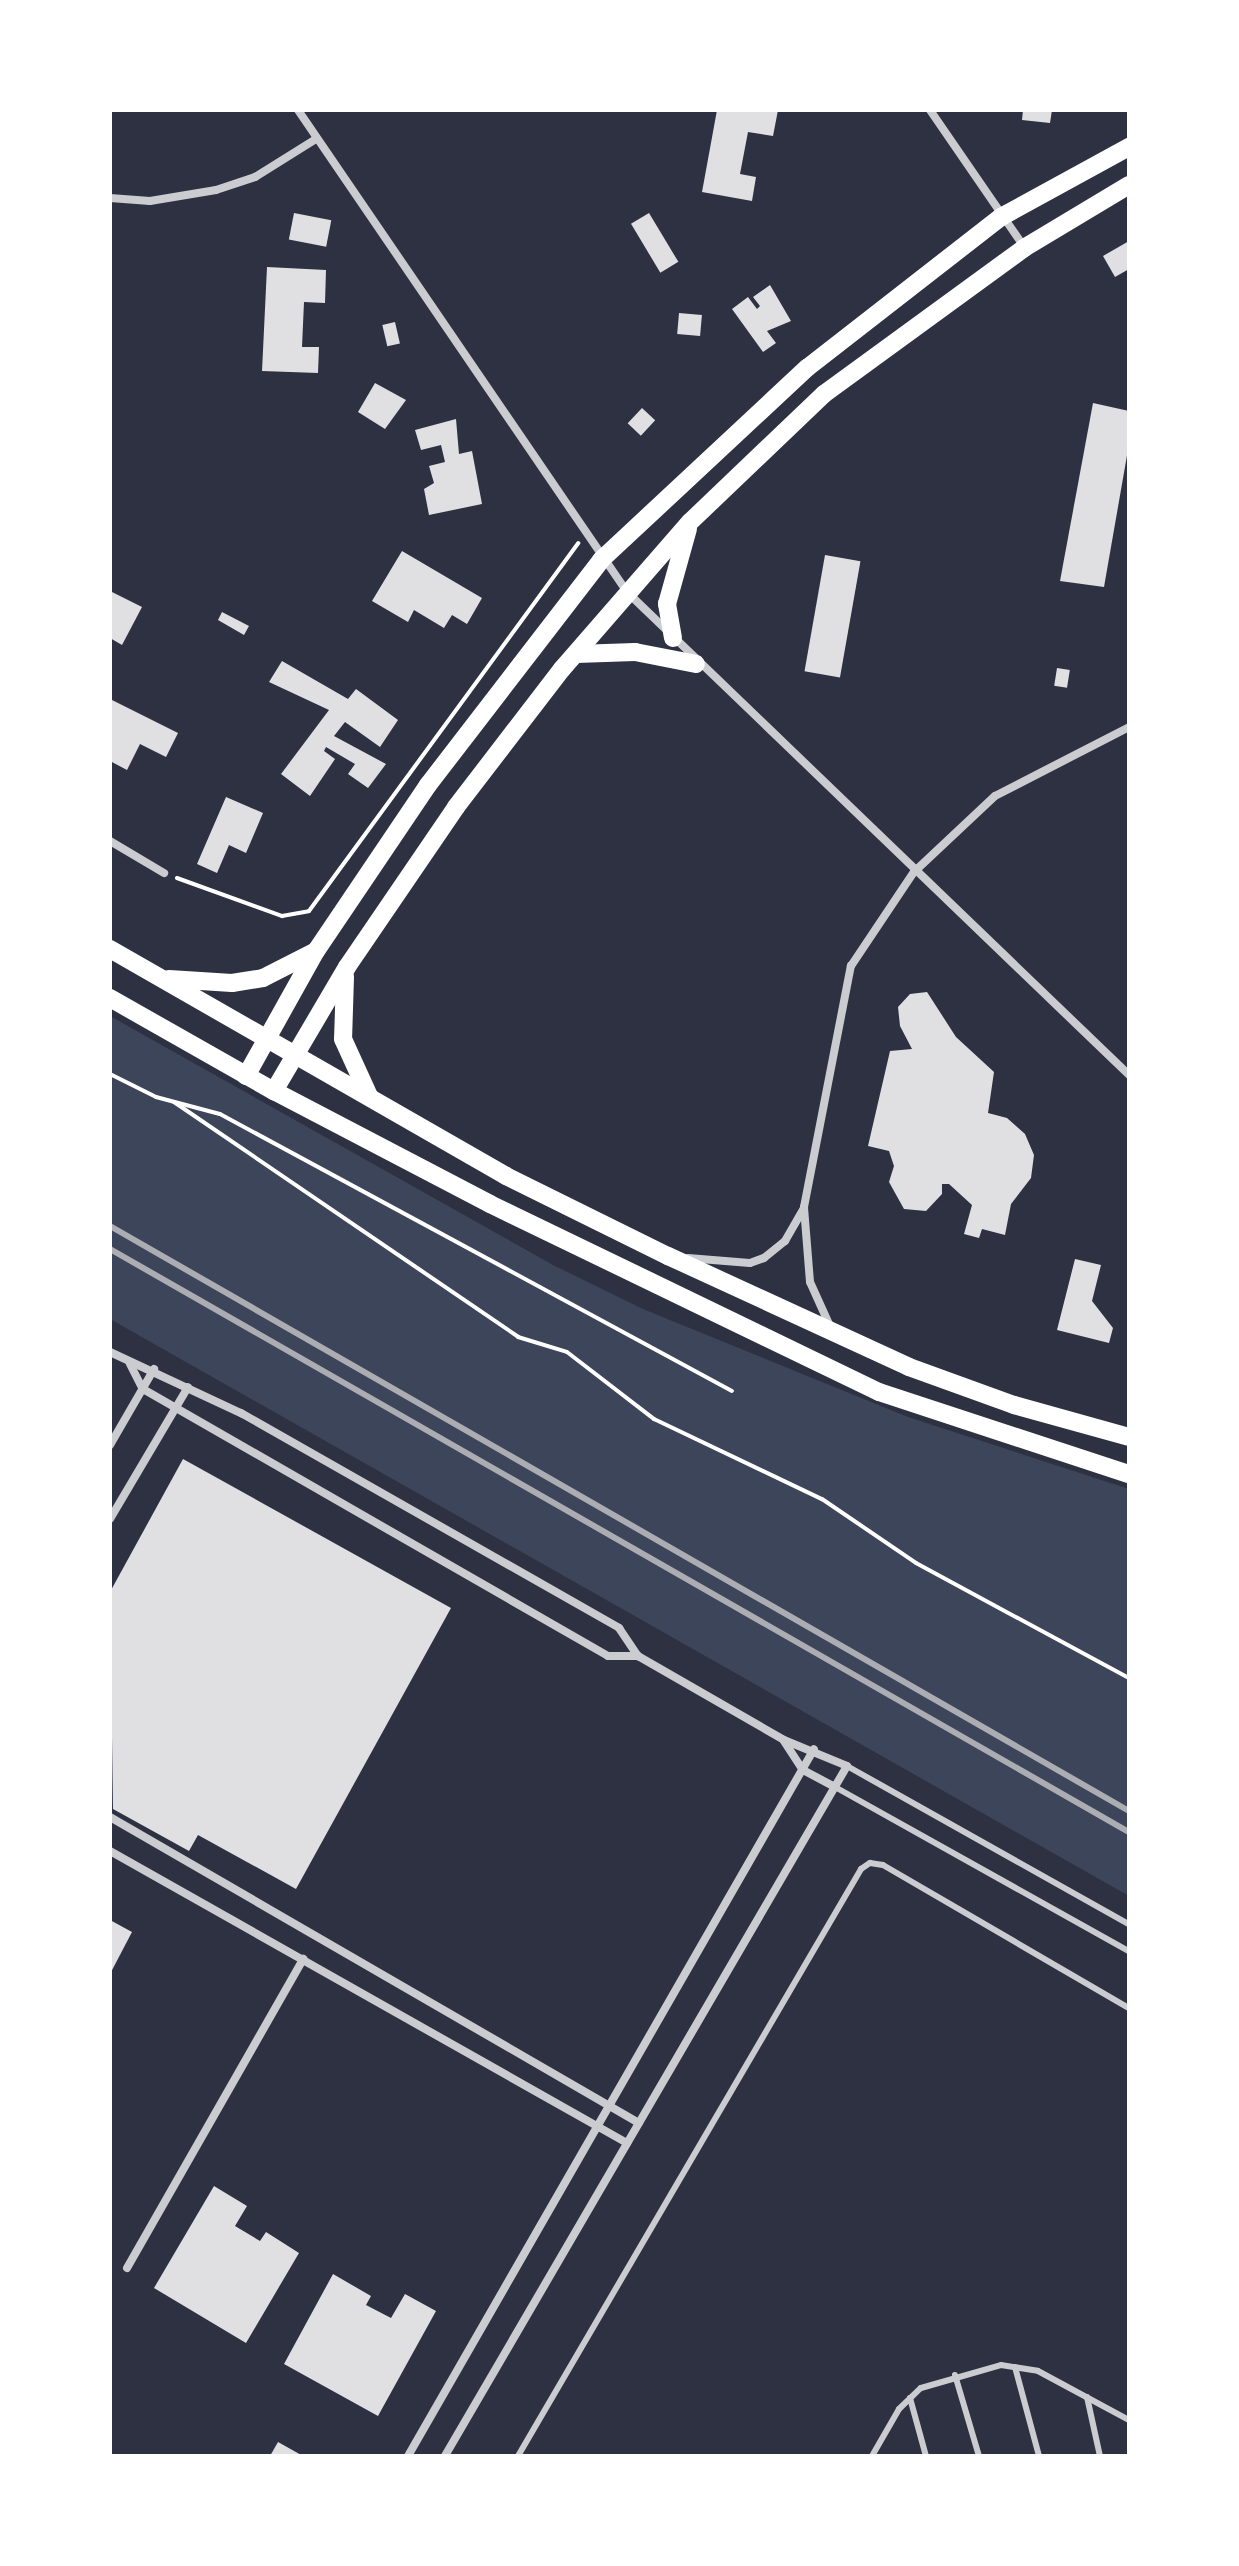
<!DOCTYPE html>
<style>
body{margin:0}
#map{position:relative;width:1239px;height:2566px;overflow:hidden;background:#2d3142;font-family:Helvetica,sans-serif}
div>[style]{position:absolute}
.green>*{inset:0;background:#3c4559}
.building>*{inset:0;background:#e0e0e3;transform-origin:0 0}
.path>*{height:4px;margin:-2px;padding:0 2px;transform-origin:2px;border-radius:2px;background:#fff}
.service>*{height:6px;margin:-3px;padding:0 3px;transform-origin:3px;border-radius:3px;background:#caccd0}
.minor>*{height:8px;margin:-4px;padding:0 4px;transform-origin:4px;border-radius:4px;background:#caccd0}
.primary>*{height:18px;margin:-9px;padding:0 9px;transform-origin:9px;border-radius:9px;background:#fff}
.rail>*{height:6px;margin:-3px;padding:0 3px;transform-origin:3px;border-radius:3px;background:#abadb3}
span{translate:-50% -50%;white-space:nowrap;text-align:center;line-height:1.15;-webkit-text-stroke:6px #fff;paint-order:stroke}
.frame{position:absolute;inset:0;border:112px solid #fff;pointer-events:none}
</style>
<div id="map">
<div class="green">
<div style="clip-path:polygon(110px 1016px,553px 1265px,643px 1309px,908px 1417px,1129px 1489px,1129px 1896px,110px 1319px)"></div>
</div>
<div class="building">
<div style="clip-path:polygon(717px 110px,778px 110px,773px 136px,748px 132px,740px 174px,756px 177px,752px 201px,702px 192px)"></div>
<div style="clip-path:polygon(1023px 110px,1052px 110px,1050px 123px,1022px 120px)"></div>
<div style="left:294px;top:213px;width:38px;height:27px;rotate:11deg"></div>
<div style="left:649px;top:213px;width:57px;height:21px;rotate:59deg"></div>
<div style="clip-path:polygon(1129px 241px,1129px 269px,1115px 277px,1103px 256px)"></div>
<div style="clip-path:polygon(267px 267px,326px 270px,325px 303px,304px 302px,302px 347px,319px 347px,318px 373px,262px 371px)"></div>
<div style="clip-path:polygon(770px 285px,791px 321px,767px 331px,776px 343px,763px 352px,732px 309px,748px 297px,757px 309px,760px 306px,753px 297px)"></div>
<div style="left:679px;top:313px;width:23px;height:21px;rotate:5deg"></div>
<div style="left:395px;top:322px;width:22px;height:13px;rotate:77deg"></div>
<div style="clip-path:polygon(375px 383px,406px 400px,385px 429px,358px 412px)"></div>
<div style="clip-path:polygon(1093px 403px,1129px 411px,1129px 444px,1104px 587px,1060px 581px)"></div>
<div style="left:642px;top:408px;width:18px;height:21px;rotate:43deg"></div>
<div style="clip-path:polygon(456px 419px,459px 454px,472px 451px,482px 504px,429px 515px,424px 489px,434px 483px,429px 466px,445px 462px,441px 445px,421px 450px,415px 430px)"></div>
<div style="clip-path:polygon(402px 551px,482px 598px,467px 624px,452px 615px,444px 628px,414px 610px,408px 622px,372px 601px)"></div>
<div style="left:825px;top:555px;width:36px;height:118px;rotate:10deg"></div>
<div style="clip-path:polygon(110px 591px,142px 607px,122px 645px,110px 638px)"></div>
<div style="clip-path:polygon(222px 612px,249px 626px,244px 635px,218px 620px)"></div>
<div style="clip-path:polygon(282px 661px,348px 699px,356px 689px,398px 720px,380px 747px,345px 722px,334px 736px,386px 764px,368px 788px,348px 774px,355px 764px,326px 747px,324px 751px,335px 759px,310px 796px,281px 774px,329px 710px,269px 682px)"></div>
<div style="left:1057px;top:668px;width:13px;height:18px;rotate:9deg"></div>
<div style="clip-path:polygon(110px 699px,178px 733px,166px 757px,140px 744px,127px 770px,110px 761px)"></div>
<div style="clip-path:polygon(226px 797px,263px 813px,246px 853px,229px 845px,217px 873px,197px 864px)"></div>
<div style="clip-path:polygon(927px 992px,956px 1037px,994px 1072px,988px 1113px,1007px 1118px,1025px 1134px,1034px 1155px,1031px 1178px,1011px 1204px,1005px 1235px,982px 1229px,979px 1238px,964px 1234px,972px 1205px,949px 1184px,942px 1184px,942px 1194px,926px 1211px,904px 1209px,889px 1182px,894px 1166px,889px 1151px,868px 1146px,890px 1051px,912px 1049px,900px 1026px,898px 1007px,910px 994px)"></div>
<div style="clip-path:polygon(1075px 1259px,1101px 1265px,1092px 1301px,1113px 1328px,1109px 1343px,1057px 1330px)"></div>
<div style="clip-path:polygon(183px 1459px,451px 1608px,296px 1889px,198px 1835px,189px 1851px,113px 1809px,110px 1592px)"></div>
<div style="clip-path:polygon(110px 1920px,132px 1932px,110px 1974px)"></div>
<div style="clip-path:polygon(214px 2186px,247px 2206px,235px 2226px,260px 2241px,266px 2232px,299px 2253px,246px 2343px,154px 2288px)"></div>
<div style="clip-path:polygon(333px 2274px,371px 2296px,366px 2305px,391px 2318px,405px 2294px,436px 2311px,378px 2416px,284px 2364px)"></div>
<div style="clip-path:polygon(278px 2442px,303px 2456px,270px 2456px)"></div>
</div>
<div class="path">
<div style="left:177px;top:878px;width:112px;rotate:19.9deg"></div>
<div style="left:282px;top:916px;width:27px;rotate:-10deg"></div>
<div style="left:309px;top:911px;width:456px;rotate:-53.8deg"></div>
<div style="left:110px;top:1074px;width:51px;rotate:26.6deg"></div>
<div style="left:156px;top:1097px;width:66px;rotate:14.9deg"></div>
<div style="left:220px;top:1114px;width:582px;rotate:28.41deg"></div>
<div style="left:174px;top:1102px;width:417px;rotate:34.3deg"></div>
<div style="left:518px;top:1337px;width:51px;rotate:17deg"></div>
<div style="left:567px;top:1352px;width:110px;rotate:37.6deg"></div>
<div style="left:654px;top:1419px;width:186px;rotate:25.5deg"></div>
<div style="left:822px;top:1499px;width:114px;rotate:34.2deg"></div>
<div style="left:916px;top:1563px;width:242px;rotate:28.4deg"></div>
</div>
<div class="service">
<div style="left:847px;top:1766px;width:323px;rotate:29.3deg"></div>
<div style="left:835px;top:1787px;width:337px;rotate:29.2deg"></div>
<div style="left:1015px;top:2367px;width:92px;rotate:74.9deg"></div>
<div style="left:955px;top:2375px;width:84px;rotate:73.5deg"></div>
<div style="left:1087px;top:2397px;width:60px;rotate:77.6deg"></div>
<div style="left:910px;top:2398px;width:60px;rotate:74.6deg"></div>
<div style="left:518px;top:2456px;width:680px;rotate:-59.7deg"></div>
<div style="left:861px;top:1869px;width:11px;rotate:-34deg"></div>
<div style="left:870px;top:1863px;width:13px;rotate:9deg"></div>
<div style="left:883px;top:1865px;width:285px;rotate:30.2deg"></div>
<div style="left:872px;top:2456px;width:54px;rotate:-60.1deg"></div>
<div style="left:899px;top:2409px;width:30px;rotate:-44deg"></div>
<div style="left:921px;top:2388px;width:83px;rotate:-16deg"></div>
<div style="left:1001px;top:2365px;width:37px;rotate:9deg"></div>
<div style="left:1038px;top:2371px;width:103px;rotate:28.3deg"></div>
</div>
<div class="minor">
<div style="left:298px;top:110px;width:584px;rotate:55.68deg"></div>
<div style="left:627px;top:592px;width:697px;rotate:43.89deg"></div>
<div style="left:930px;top:110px;width:166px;rotate:55.5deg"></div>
<div style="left:110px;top:198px;width:40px;rotate:4.3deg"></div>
<div style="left:150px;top:201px;width:67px;rotate:-9.5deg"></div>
<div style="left:216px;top:190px;width:41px;rotate:-18.4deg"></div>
<div style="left:255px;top:177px;width:72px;rotate:-31.9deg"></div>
<div style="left:110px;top:841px;width:63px;rotate:30.7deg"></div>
<div style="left:688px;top:1258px;width:62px;rotate:4.6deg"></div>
<div style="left:750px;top:1263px;width:15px;rotate:-20deg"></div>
<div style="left:764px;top:1258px;width:27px;rotate:-39deg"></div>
<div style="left:785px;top:1241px;width:38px;rotate:-60deg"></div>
<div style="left:829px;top:1324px;width:46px;rotate:-114.3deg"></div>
<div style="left:810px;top:1282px;width:75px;rotate:-94.6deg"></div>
<div style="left:804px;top:1207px;width:246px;rotate:-79deg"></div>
<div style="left:851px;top:966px;width:113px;rotate:-56.2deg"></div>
<div style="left:914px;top:872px;width:111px;rotate:-43.2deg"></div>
<div style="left:995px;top:796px;width:151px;rotate:-27.2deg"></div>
<div style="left:110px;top:1352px;width:145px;rotate:25deg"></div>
<div style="left:241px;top:1413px;width:435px;rotate:29.6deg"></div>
<div style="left:619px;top:1628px;width:34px;rotate:56deg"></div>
<div style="left:638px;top:1656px;width:168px;rotate:29.9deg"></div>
<div style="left:784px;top:1740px;width:68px;rotate:22.4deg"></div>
<div style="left:847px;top:1766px;width:799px;rotate:120.23deg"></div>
<div style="left:130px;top:1364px;width:28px;rotate:63deg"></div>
<div style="left:143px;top:1389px;width:536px;rotate:29.86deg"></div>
<div style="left:608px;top:1656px;width:30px"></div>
<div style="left:110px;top:1445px;width:88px;rotate:-59.9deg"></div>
<div style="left:110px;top:1519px;width:153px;rotate:-59.4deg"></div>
<div style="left:784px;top:1741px;width:35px;rotate:57deg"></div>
<div style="left:803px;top:1770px;width:36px;rotate:28deg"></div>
<div style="left:110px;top:1817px;width:611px;rotate:30.05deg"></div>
<div style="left:110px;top:1851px;width:594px;rotate:29.46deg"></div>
<div style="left:127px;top:2268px;width:356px;rotate:-60.3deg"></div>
<div style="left:408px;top:2456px;width:815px;rotate:-60.13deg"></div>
</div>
<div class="primary">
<div style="left:673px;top:638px;width:35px;rotate:-100deg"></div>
<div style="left:667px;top:604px;width:78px;rotate:-74.4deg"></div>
<div style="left:576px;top:654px;width:59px;rotate:-1.9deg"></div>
<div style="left:635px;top:652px;width:62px;rotate:11.1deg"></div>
<div style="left:110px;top:949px;width:456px;rotate:29.8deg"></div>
<div style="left:506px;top:1176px;width:181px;rotate:26.3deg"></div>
<div style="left:668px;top:1256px;width:265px;rotate:24.7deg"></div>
<div style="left:909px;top:1367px;width:112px;rotate:19.9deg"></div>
<div style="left:1014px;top:1405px;width:119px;rotate:15.5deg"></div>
<div style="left:345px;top:977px;width:62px;rotate:91.8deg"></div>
<div style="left:343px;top:1039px;width:63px;rotate:65.5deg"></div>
<div style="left:169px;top:979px;width:63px;rotate:3.6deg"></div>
<div style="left:232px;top:983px;width:31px;rotate:-9deg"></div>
<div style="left:263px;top:978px;width:59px;rotate:-27deg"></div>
<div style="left:110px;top:998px;width:189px;rotate:29.6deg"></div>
<div style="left:274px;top:1091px;width:244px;rotate:27.6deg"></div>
<div style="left:490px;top:1204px;width:432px;rotate:25.8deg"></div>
<div style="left:879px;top:1392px;width:263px;rotate:18.2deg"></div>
<div style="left:246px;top:1076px;width:143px;rotate:-60.8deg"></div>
<div style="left:316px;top:951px;width:200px;rotate:-56deg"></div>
<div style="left:428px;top:785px;width:284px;rotate:-52.4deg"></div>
<div style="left:601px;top:560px;width:282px;rotate:-43deg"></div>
<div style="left:807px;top:368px;width:246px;rotate:-37.9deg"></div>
<div style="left:1001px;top:217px;width:146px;rotate:-28.7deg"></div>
<div style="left:274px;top:1091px;width:144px;rotate:-59.5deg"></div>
<div style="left:347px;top:967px;width:194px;rotate:-55.7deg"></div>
<div style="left:456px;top:807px;width:174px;rotate:-52.5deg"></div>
<div style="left:562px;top:669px;width:195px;rotate:-49deg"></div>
<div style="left:690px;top:522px;width:185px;rotate:-43.7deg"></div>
<div style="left:824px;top:394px;width:248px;rotate:-36.1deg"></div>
<div style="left:1024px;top:248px;width:122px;rotate:-31deg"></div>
</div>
<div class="rail">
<div style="left:110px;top:1226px;width:1175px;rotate:29.86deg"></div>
<div style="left:110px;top:1249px;width:1174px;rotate:29.78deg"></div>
</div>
<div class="frame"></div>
</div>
